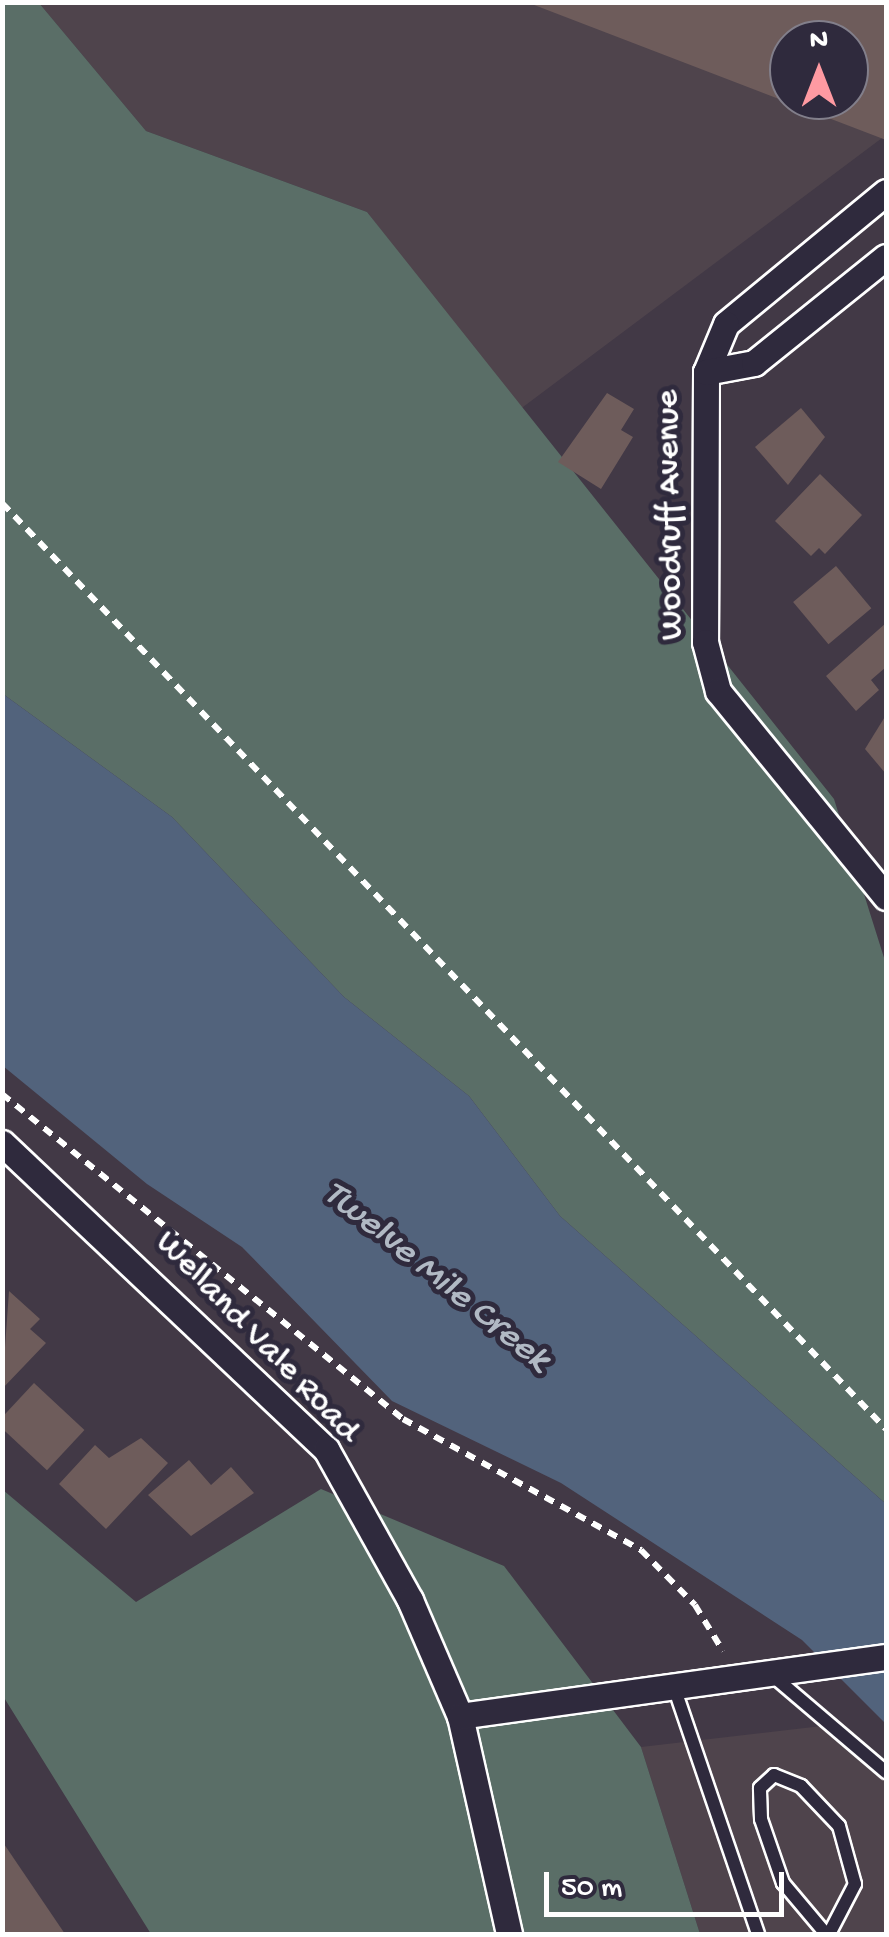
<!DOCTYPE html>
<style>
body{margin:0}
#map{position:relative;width:889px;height:1937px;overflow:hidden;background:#423946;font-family:"Gochi Hand",sans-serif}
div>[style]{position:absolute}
.built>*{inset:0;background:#4f444c}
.green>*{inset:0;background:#5a6e67}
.water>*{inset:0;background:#52637c}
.building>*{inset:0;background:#6e5c5b;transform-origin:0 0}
.path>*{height:6px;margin-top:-3px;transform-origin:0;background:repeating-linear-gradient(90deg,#fff 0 10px,transparent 0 18px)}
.roads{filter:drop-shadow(2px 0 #fff) drop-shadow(-2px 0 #fff) drop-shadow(0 2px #fff) drop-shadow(0 -2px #fff)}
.service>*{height:12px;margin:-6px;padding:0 6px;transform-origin:6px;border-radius:6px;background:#2f2a3d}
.minor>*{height:25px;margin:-12.5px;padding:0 12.5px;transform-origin:12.5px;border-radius:12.5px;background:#2f2a3d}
span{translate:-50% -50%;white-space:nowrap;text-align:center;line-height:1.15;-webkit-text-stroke:10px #2f2a3d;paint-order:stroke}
.street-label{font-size:35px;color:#fff}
.water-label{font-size:38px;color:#b1b9c4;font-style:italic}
.frame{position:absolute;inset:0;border:5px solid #fff;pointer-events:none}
.north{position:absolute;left:769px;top:20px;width:100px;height:100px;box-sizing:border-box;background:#2f2a3d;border:2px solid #827f8b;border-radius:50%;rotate:0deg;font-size:28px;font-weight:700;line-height:40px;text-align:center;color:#fff}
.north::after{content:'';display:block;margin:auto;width:35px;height:45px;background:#ff9aa2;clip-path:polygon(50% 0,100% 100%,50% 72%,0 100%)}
.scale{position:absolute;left:544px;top:1872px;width:240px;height:45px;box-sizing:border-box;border:5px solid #fff;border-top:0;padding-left:12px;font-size:30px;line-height:35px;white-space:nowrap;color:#fff;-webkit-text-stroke:8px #2f2a3d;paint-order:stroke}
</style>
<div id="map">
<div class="built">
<div style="clip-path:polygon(evenodd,39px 3px,886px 3px,886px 135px,519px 410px,367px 212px,146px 131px,39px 3px,789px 40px,849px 40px,849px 100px,789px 100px,789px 40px)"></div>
<div style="clip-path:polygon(822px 1726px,886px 1776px,886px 1934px,700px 1934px,641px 1747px)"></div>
</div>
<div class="green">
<div style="clip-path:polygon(3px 3px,39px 3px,146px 131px,367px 212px,834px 799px,886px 964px,886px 1504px,560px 1216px,469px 1096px,344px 997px,172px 817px,3px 694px)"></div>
<div style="clip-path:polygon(321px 1489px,504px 1566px,641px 1747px,700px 1934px,151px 1934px,3px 1696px,3px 1490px,136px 1602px)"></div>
</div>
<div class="water">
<div style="clip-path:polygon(3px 694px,172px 817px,344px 997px,469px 1096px,560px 1216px,886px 1504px,886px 1724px,802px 1640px,638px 1533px,561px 1483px,392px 1401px,242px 1247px,147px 1184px,3px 1066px)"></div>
</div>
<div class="building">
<div style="clip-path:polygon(evenodd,529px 2px,886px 2px,886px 140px,529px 3px,529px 2px,789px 40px,849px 40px,849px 100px,789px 100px,789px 40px)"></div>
<div style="clip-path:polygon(607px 393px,634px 409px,621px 430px,633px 437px,601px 489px,558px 462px)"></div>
<div style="clip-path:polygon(801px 408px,825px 437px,788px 485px,755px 447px)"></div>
<div style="clip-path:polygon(820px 474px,862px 515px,825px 554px,819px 548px,811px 556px,775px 521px)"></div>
<div style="left:836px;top:566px;width:55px;height:56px;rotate:50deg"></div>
<div style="clip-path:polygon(886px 623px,886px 667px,871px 680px,879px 690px,856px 711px,826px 676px)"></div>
<div style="clip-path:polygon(886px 715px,886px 774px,865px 749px)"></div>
<div style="clip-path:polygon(9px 1291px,40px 1319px,30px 1329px,46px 1343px,2px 1389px)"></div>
<div style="left:34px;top:1383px;width:69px;height:55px;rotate:43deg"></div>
<div style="clip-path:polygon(141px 1438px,168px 1463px,106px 1529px,59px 1484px,95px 1445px,109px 1458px)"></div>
<div style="clip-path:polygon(189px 1460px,211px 1485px,231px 1467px,254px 1493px,191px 1536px,148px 1495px)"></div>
<div style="clip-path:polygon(2px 1841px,65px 1934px,2px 1934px)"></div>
</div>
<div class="path">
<div style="left:2px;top:503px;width:1280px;rotate:46.33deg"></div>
<div style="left:2px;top:1094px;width:516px;rotate:39.02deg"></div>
<div style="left:403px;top:1419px;width:272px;rotate:28.8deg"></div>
<div style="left:641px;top:1550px;width:77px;rotate:45.5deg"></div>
<div style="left:695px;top:1605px;width:54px;rotate:58.7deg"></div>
</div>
<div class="roads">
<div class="service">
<div style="left:772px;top:1675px;width:150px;rotate:40.4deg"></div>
<div style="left:673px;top:1684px;width:264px;rotate:71.2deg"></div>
<div style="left:826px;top:1934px;width:67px;rotate:-130.1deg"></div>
<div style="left:783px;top:1883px;width:68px;rotate:-109deg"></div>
<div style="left:761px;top:1819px;width:31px;rotate:-92deg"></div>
<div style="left:760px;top:1788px;width:19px;rotate:-43deg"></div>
<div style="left:774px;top:1775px;width:29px;rotate:22deg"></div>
<div style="left:801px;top:1786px;width:55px;rotate:46.5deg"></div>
<div style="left:839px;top:1826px;width:60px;rotate:74.6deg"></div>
<div style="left:855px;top:1884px;width:56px;rotate:117.5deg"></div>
</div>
<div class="minor">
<div style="left:886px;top:192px;width:207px;rotate:140.5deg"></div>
<div style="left:726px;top:324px;width:52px;rotate:112.6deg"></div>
<div style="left:706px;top:372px;width:270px;rotate:90.2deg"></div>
<div style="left:705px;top:642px;width:51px;rotate:75.1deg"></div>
<div style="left:718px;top:691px;width:266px;rotate:50.8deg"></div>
<div style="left:706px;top:372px;width:49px;rotate:-10.6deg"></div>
<div style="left:754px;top:363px;width:169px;rotate:-38.8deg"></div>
<div style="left:2px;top:1143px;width:446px;rotate:43.4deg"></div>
<div style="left:326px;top:1449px;width:173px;rotate:60.9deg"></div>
<div style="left:410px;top:1600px;width:126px;rotate:66.7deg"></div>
<div style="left:460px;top:1716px;width:223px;rotate:77.3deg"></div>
<div style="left:460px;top:1716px;width:430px;rotate:-7.9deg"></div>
</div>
</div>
<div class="street-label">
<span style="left:672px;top:515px;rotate:-91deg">Woodruff Avenue</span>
<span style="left:256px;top:1338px;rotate:46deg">Welland Vale Road</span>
</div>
<div class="water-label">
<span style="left:435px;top:1278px;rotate:39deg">Twelve Mile Creek</span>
</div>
<div class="frame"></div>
<div class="north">N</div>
<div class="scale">50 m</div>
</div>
